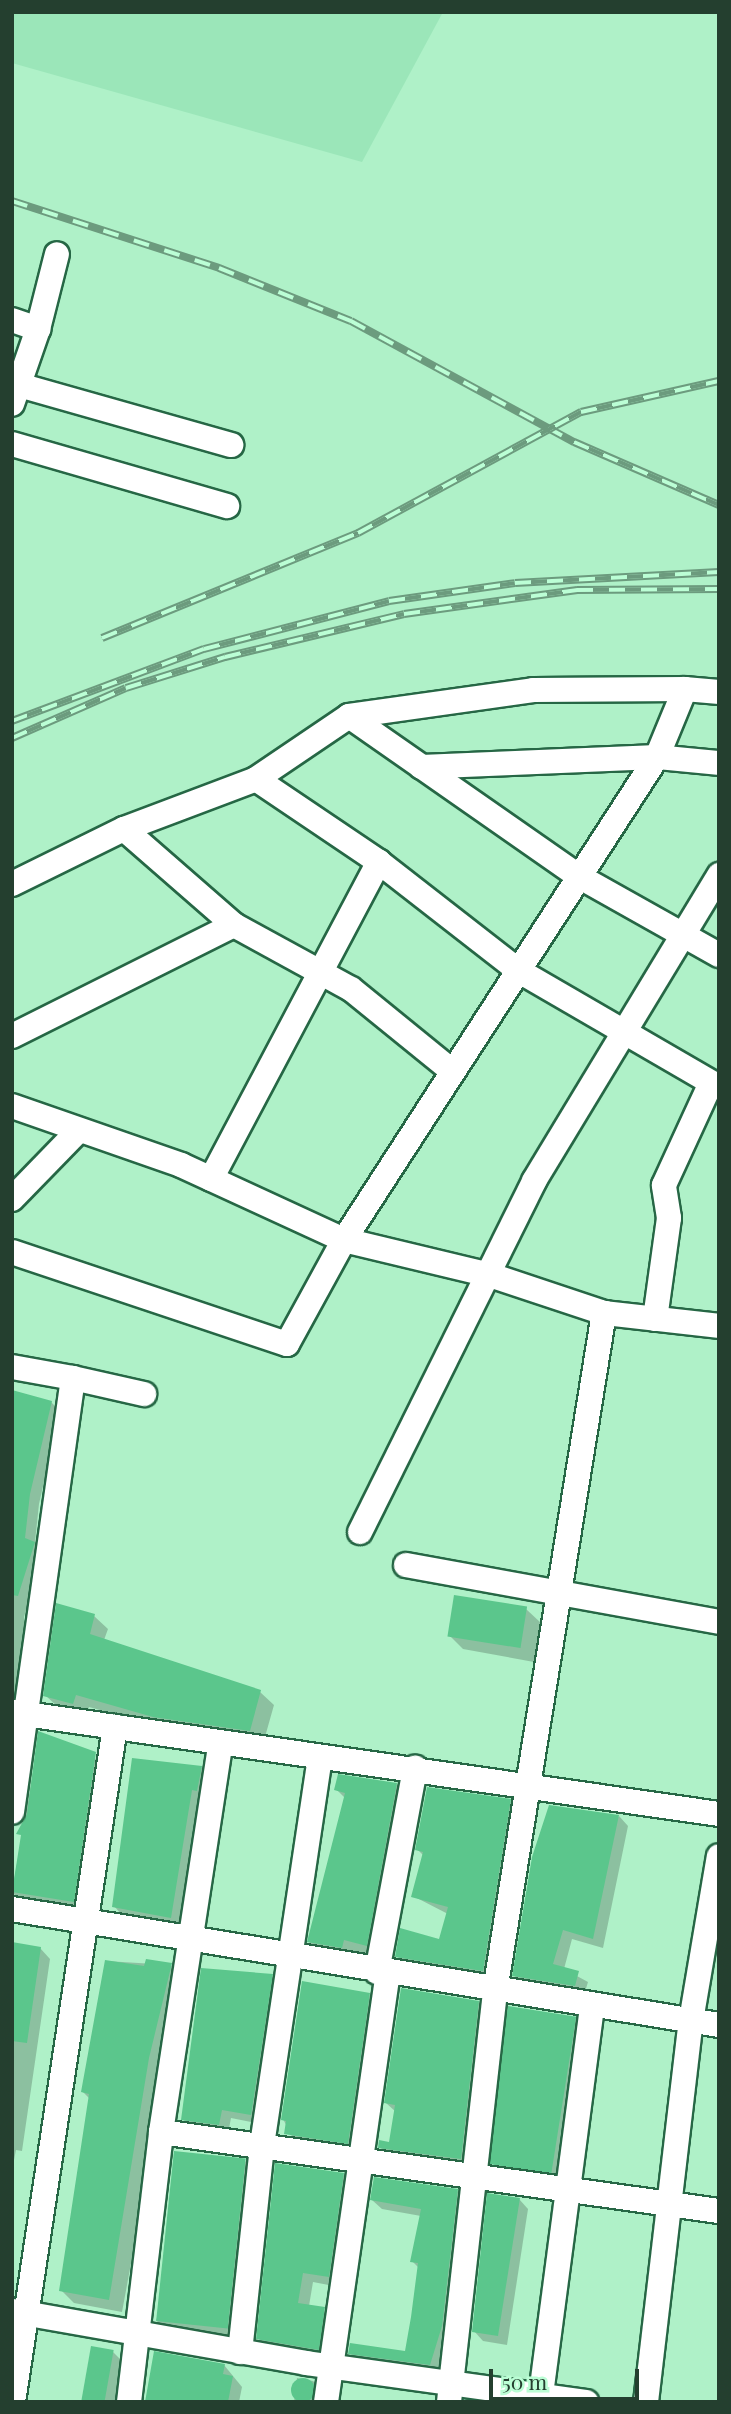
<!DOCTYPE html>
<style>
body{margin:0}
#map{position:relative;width:731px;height:2414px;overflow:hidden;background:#aff1c8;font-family:"Playfair Display",serif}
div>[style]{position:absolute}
.built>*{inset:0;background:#9be6b9}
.shadow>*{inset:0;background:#0003}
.building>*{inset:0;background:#5bc68c;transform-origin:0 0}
.round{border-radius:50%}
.roads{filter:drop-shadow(2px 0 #266745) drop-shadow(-2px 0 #266745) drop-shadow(0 2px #266745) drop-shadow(0 -2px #266745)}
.minor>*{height:24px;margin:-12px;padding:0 12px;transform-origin:12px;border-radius:12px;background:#fff}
.rail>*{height:8px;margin-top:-4px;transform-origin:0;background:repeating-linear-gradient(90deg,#bbfed5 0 16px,#6c9b7e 0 32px);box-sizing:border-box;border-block:2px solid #6c9b7e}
span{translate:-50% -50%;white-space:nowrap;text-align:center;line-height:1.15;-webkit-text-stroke:5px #bbfed5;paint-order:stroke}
.frame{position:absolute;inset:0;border:14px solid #243f2f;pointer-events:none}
.scale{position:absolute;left:489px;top:2369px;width:150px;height:32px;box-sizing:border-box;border:4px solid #243f2f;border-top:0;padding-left:9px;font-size:21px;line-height:24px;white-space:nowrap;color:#243f2f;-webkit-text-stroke:5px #bbfed5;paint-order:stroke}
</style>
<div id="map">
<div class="built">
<div style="clip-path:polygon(12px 12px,443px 12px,362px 162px,12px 63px)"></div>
</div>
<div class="shadow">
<div style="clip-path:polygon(12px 1391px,51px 1402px,60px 1411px,39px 1504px,35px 1542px,43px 1551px,24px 1617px,25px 1648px,12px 1701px)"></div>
<div style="clip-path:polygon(526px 1609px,541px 1623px,534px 1662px,463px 1649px,449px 1635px)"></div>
<div style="clip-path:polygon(94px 1616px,108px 1629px,104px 1640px,260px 1692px,274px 1705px,263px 1744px,168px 1729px,89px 1707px,86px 1716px,59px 1708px,45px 1695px)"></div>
<div style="clip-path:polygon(40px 1733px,105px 1763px,83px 1910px,20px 1900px,12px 1892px)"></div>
<div style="clip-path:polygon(201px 1767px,209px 1776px,205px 1798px,200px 1797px,179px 1926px,122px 1915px,114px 1906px)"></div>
<div style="clip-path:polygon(396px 1784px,409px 1797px,380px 1958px,357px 1952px,355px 1960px,322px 1955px,309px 1942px,345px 1798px,336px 1789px)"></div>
<div style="clip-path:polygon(510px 1801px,521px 1811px,493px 1981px,408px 1967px,397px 1956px,440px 1941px,448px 1914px,413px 1896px,424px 1856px,417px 1849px)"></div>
<div style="clip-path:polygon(619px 1816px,628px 1826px,603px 1948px,572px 1939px,564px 1969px,588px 1982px,584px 1995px,524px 1985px,514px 1975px)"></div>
<div style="clip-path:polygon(12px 1944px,40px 1948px,50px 1959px,22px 2151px,16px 2150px,12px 2170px)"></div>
<div style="clip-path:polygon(106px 1961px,171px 1965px,184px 1978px,122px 2312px,74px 2303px,61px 2290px,90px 2099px,83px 2092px)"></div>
<div style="clip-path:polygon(272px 1976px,281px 1986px,261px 2124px,231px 2118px,228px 2134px,192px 2129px,183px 2119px)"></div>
<div style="clip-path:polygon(369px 1995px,380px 2005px,358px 2153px,296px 2144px,283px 2119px)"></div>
<div style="clip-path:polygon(478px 2002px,487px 2012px,470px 2168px,389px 2156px,380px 2147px,390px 2144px,396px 2112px,386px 2103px)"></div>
<div style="clip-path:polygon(575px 2018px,584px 2028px,564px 2181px,502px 2172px,492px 2163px)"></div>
<div style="clip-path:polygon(245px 2161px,255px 2171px,237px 2343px,166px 2331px,156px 2320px)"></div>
<div style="clip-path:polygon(343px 2175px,354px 2185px,339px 2287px,313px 2282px,309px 2306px,334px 2319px,328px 2359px,269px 2349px,258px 2338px)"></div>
<div style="clip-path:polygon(457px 2191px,467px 2200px,451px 2337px,439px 2374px,359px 2363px,350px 2353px,407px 2353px,419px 2268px,412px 2261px,421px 2216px,382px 2209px,372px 2200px)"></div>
<div style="clip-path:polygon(519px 2199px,528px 2209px,507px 2345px,483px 2341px,474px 2331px)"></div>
<div style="clip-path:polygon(113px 2352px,123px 2362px,118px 2402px,82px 2402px)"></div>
<div style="clip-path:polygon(224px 2365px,242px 2387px,239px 2402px,145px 2402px)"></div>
<div style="clip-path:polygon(297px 2378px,313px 2381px,323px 2390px,322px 2402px,294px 2402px)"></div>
</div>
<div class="building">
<div style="clip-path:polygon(12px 1390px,52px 1401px,30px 1494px,25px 1538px,35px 1542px,18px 1596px,12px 1595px)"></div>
<div style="left:454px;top:1595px;width:74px;height:42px;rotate:9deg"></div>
<div style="clip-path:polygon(56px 1603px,95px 1614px,90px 1634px,261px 1690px,250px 1731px,153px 1717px,76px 1695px,73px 1704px,43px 1696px)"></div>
<div style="clip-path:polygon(38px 1731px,96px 1752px,74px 1902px,12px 1892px,21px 1835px,16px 1834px,27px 1814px)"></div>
<div style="clip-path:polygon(132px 1758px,202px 1766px,197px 1791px,192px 1790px,171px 1918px,112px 1907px)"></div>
<div style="clip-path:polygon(338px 1774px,397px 1783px,367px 1946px,344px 1940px,342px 1948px,307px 1942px,345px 1793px,334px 1790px)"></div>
<div style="clip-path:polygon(427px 1787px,511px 1799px,483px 1971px,395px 1957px,400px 1928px,439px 1939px,448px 1907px,411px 1897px,423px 1852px,415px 1850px)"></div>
<div style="clip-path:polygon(549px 1805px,619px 1815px,593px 1939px,563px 1930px,553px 1964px,579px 1971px,575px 1986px,512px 1976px,532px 1857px)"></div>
<div style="clip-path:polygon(12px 1942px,41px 1947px,27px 2043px,12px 2041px)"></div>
<div style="clip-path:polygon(146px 1959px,172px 1963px,149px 2058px,109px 2300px,59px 2291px,89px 2094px,81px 2092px,105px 1960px,144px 1966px)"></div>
<div style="clip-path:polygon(201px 1968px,273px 1974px,251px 2115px,222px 2110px,219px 2125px,181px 2120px)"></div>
<div style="clip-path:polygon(302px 1981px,370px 1993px,348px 2144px,284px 2134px,286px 2121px,281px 2120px)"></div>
<div style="clip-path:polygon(401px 1988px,479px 2001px,461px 2159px,378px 2148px,379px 2140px,389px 2142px,395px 2105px,384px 2103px)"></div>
<div style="left:508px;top:2006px;width:69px;height:159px;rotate:9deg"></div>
<div style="left:174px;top:2151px;width:72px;height:171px;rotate:6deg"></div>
<div style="clip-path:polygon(275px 2163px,344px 2173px,329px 2277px,303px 2273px,298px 2303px,325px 2307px,319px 2350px,256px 2339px)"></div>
<div style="clip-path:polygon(374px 2177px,458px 2189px,442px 2326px,430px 2365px,348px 2354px,350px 2343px,405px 2351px,411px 2317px,418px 2263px,410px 2262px,421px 2209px,370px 2200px)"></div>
<div style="clip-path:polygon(487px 2193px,520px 2198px,498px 2336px,472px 2332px)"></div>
<div style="left:91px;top:2346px;width:23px;height:57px;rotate:10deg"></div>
<div style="clip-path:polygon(154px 2351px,225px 2364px,223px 2374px,233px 2376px,228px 2402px,145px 2402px)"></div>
<div class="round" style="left:291px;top:2378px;width:24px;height:24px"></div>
</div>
<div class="roads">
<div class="minor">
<div style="left:12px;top:320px;width:28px;rotate:19deg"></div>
<div style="left:38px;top:329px;width:79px;rotate:109.1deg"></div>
<div style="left:38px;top:329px;width:77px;rotate:-75.8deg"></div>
<div style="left:12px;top:383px;width:228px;rotate:15.8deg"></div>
<div style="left:12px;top:444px;width:224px;rotate:16.1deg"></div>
<div style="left:685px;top:689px;width:34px;rotate:5deg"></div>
<div style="left:349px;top:716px;width:282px;rotate:34.9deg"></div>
<div style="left:580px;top:877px;width:159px;rotate:29.3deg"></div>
<div style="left:256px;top:779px;width:112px;rotate:-34.1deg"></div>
<div style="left:349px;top:716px;width:186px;rotate:-8deg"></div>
<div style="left:533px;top:690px;width:152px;rotate:-0.4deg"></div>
<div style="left:685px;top:689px;width:74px;rotate:112.4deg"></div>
<div style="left:657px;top:757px;width:236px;rotate:177.6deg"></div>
<div style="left:124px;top:829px;width:146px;rotate:41.1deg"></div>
<div style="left:12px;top:884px;width:125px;rotate:-26.2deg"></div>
<div style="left:124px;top:829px;width:141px;rotate:-20.7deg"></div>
<div style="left:256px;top:779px;width:148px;rotate:34deg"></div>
<div style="left:379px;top:862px;width:177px;rotate:37.9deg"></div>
<div style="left:519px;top:971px;width:231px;rotate:30.1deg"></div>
<div style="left:12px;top:1036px;width:248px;rotate:-26.6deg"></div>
<div style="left:234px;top:925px;width:133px;rotate:28.7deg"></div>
<div style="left:351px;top:989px;width:130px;rotate:39.1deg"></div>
<div style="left:12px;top:1106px;width:179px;rotate:19.2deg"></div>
<div style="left:181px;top:1165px;width:179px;rotate:24.7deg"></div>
<div style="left:344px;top:1240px;width:150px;rotate:13.5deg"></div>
<div style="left:490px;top:1275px;width:120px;rotate:18.4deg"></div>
<div style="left:604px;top:1313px;width:116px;rotate:6.4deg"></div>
<div style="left:211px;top:1179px;width:359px;rotate:-62.1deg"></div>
<div style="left:12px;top:1199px;width:96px;rotate:-45.8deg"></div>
<div style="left:12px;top:1252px;width:290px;rotate:18.5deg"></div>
<div style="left:287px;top:1344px;width:119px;rotate:-61.3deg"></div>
<div style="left:344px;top:1240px;width:576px;rotate:-57.06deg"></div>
<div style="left:657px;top:757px;width:62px;rotate:5.5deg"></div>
<div style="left:655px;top:1319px;width:102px;rotate:-82.1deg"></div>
<div style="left:669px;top:1218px;width:33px;rotate:-99deg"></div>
<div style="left:664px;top:1185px;width:112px;rotate:-65.3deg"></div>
<div style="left:12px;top:1367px;width:62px;rotate:10.2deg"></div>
<div style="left:73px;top:1378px;width:438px;rotate:98deg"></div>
<div style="left:73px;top:1378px;width:73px;rotate:12.7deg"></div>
<div style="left:360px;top:1532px;width:392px;rotate:-63.6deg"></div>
<div style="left:534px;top:1181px;width:358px;rotate:-58.8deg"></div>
<div style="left:406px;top:1565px;width:318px;rotate:10.3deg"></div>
<div style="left:12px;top:1712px;width:714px;rotate:8.21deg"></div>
<div style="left:12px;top:1909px;width:716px;rotate:9.32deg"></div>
<div style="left:377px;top:1972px;width:208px;rotate:-79.4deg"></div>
<div style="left:161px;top:2132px;width:564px;rotate:8.06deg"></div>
<div style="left:12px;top:2311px;width:299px;rotate:10deg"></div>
<div style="left:306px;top:2363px;width:283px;rotate:7.9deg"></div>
<div style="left:240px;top:2352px;width:208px;rotate:-83.9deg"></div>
<div style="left:262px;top:2145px;width:391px;rotate:-81.5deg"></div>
<div style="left:13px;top:2402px;width:683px;rotate:-81.41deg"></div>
<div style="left:129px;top:2402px;width:272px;rotate:-83.2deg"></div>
<div style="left:161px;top:2132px;width:390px;rotate:-81.3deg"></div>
<div style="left:326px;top:2402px;width:432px;rotate:-81.8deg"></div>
<div style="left:449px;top:2402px;width:414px;rotate:-83.6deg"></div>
<div style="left:495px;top:1991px;width:687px;rotate:-80.87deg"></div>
<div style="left:540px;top:2402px;width:399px;rotate:-82.5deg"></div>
<div style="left:646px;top:2402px;width:384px;rotate:-83.3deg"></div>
<div style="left:691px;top:2021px;width:167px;rotate:-80.4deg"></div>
</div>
</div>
<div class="rail">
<div style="left:12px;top:201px;width:218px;rotate:17.9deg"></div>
<div style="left:219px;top:268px;width:142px;rotate:21.9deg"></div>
<div style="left:351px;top:321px;width:254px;rotate:28.5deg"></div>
<div style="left:574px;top:442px;width:158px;rotate:23.5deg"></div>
<div style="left:102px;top:638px;width:277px;rotate:-22.3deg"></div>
<div style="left:358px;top:533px;width:254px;rotate:-28.5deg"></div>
<div style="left:581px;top:412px;width:141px;rotate:-12.7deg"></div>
<div style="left:12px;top:721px;width:205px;rotate:-20.6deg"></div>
<div style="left:204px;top:649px;width:191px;rotate:-14.5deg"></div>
<div style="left:389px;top:601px;width:127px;rotate:-8.1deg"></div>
<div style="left:515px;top:583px;width:204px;rotate:-3.1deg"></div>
<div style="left:12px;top:738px;width:124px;rotate:-23.7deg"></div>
<div style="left:126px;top:688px;width:104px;rotate:-17.4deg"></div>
<div style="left:225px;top:657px;width:184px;rotate:-13.5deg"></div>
<div style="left:404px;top:614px;width:175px;rotate:-7.9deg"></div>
<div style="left:577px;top:590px;width:142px;rotate:-0.4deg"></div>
</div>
<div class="frame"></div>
<div class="scale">50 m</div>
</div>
